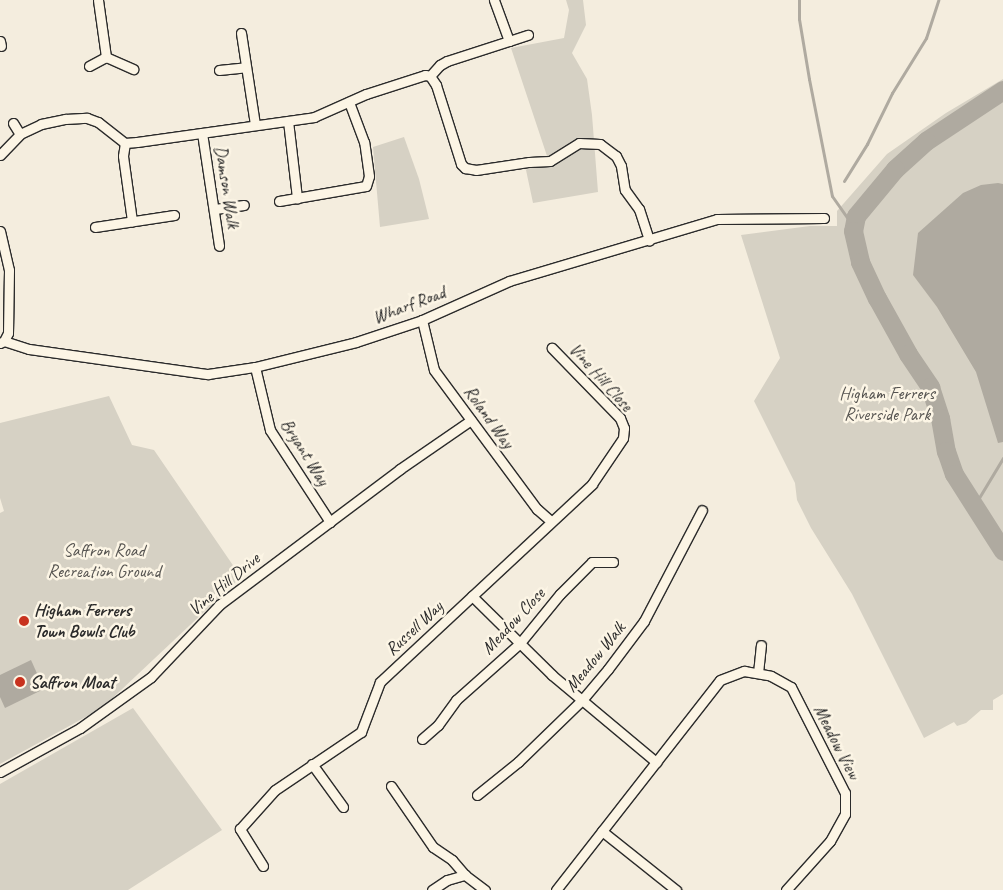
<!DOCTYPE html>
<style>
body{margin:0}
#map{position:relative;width:1003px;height:890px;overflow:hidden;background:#f4edde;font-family:Caveat,sans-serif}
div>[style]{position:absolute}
.green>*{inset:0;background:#d6d1c4}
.water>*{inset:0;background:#afaaa0}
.stream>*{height:3px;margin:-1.5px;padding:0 1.5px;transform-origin:1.5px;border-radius:1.5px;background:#afaaa0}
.river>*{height:19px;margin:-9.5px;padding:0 9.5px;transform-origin:9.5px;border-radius:9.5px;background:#afaaa0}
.roads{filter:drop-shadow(1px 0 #2b2b2b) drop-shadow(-1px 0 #2b2b2b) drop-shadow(0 1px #2b2b2b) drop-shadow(0 -1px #2b2b2b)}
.minor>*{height:9px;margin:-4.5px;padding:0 4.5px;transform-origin:4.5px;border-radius:4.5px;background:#fcf5e5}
.dots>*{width:14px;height:14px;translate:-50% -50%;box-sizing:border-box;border:2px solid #fcf5e5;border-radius:50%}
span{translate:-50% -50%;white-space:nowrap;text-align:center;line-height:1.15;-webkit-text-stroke:5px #fcf5e5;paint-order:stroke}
.street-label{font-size:18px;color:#2b2b2b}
.park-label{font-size:18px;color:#565451}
.poi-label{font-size:18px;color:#2b2b2b;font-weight:700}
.left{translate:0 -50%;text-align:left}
</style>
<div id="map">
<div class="green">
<div style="clip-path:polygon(566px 0,583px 0,586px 25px,572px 53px,587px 79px,592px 115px,598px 192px,533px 203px,526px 170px,547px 156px,511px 48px,564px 38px,569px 10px)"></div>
<div style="clip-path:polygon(1003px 79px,1003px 694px,993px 700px,993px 710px,981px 710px,966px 723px,957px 726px,954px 722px,924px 738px,852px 594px,811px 528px,797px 500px,795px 483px,754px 401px,780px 358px,741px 235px,810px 226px,837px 226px,837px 211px,887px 154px,946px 113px)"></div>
<div style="clip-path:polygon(404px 137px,419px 179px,429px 219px,380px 227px,373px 147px)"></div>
<div style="clip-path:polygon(109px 396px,132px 445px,154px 450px,241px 577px,102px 708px,0 764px,0 513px,4px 511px,0 498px,0 423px)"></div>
<div style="clip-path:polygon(133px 708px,222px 830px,128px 890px,0 890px,0 784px)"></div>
</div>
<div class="water">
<div style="clip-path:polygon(998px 183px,1003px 184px,1003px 442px,998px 443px,976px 372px,937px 307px,913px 275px,918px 233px,963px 193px,981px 185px)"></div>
<div style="clip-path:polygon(31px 660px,44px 689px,5px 708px,0 697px,0 675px)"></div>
</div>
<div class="stream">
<div style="left:799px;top:0;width:19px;rotate:90deg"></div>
<div style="left:799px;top:19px;width:61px;rotate:80.5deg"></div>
<div style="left:809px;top:79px;width:119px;rotate:78.9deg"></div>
<div style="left:832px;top:196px;width:39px;rotate:55deg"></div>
<div style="left:844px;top:181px;width:44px;rotate:-58.1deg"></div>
<div style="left:867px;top:144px;width:57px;rotate:-63.9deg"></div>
<div style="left:892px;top:93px;width:65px;rotate:-58.3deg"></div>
<div style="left:926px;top:38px;width:40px;rotate:-72deg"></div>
<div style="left:974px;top:506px;width:56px;rotate:-58.9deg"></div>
</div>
<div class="river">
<div style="left:1003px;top:90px;width:92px;rotate:146.5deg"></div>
<div style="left:926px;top:141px;width:42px;rotate:137.9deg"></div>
<div style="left:895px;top:169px;width:61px;rotate:129.7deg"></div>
<div style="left:856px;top:216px;width:15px;rotate:101deg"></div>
<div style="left:853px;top:231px;width:32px;rotate:77deg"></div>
<div style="left:860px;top:262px;width:40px;rotate:65deg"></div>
<div style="left:877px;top:298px;width:64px;rotate:61deg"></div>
<div style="left:908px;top:354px;width:40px;rotate:56deg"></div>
<div style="left:930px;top:387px;width:33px;rotate:72deg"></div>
<div style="left:940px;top:418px;width:34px;rotate:80deg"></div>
<div style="left:946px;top:451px;width:24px;rotate:71deg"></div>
<div style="left:954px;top:474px;width:91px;rotate:57.5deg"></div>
</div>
<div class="roads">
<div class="minor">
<div style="left:98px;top:0;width:58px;rotate:82deg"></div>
<div style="left:241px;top:33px;width:93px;rotate:81.3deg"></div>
<div style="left:0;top:41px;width:5px;rotate:79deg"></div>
<div style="left:509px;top:41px;width:20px;rotate:-18deg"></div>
<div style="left:89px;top:66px;width:19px;rotate:-28deg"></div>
<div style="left:106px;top:57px;width:30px;rotate:24deg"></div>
<div style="left:219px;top:70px;width:27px;rotate:-6deg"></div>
<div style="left:430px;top:76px;width:15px;rotate:-48deg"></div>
<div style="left:440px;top:65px;width:8px;rotate:-30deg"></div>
<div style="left:447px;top:61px;width:65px;rotate:-17.9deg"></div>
<div style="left:509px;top:41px;width:44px;rotate:-110.1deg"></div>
<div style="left:288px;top:121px;width:78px;rotate:83.3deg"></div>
<div style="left:13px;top:123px;width:13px;rotate:58deg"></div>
<div style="left:202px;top:133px;width:114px;rotate:81.4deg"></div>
<div style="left:125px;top:143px;width:13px;rotate:99deg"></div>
<div style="left:123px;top:156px;width:66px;rotate:82.1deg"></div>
<div style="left:0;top:155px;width:29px;rotate:-46deg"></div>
<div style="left:20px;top:134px;width:23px;rotate:-25deg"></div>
<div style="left:41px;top:124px;width:25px;rotate:-12deg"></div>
<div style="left:65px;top:119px;width:22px;rotate:-3deg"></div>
<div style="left:87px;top:118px;width:12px;rotate:20deg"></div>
<div style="left:98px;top:122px;width:34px;rotate:38deg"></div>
<div style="left:125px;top:143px;width:12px;rotate:-5deg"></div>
<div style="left:137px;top:142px;width:179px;rotate:-8deg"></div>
<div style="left:314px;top:117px;width:57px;rotate:-23.9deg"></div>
<div style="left:366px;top:94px;width:62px;rotate:-17.9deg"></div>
<div style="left:425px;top:75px;width:5px;rotate:11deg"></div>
<div style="left:430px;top:76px;width:11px;rotate:56deg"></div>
<div style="left:436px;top:85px;width:83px;rotate:72.4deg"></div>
<div style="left:461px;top:164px;width:6px;rotate:45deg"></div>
<div style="left:465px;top:168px;width:11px;rotate:10deg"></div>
<div style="left:476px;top:170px;width:54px;rotate:-8.6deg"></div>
<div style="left:529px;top:162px;width:21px;rotate:-3deg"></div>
<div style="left:550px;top:161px;width:34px;rotate:-32deg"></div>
<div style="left:579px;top:143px;width:21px;rotate:3deg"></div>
<div style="left:600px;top:144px;width:20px;rotate:37deg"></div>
<div style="left:616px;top:156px;width:11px;rotate:63deg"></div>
<div style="left:621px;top:166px;width:24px;rotate:81deg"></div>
<div style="left:625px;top:190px;width:24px;rotate:54deg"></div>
<div style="left:639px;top:209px;width:33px;rotate:72deg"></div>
<div style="left:279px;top:201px;width:88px;rotate:-9.8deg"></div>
<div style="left:366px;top:186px;width:10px;rotate:-73deg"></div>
<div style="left:369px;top:176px;width:34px;rotate:-98deg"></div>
<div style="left:364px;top:142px;width:43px;rotate:-110.6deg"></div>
<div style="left:215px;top:209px;width:29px;rotate:-8deg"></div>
<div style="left:95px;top:227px;width:80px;rotate:-8.6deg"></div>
<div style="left:0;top:231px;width:40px;rotate:77deg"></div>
<div style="left:9px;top:270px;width:63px;rotate:90.9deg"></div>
<div style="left:8px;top:333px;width:9px;rotate:117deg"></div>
<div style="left:422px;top:320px;width:51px;rotate:76.5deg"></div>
<div style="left:434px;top:370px;width:173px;rotate:53.5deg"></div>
<div style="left:537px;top:509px;width:18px;rotate:41deg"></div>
<div style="left:0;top:343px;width:4px;rotate:-27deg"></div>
<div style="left:4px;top:341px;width:26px;rotate:18deg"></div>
<div style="left:29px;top:349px;width:181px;rotate:8deg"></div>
<div style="left:208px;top:374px;width:48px;rotate:-8.5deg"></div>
<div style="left:255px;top:367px;width:104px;rotate:-13.9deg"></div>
<div style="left:356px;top:342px;width:70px;rotate:-18.4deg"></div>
<div style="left:422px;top:320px;width:95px;rotate:-24.1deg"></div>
<div style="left:509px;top:281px;width:217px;rotate:-16.6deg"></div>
<div style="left:717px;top:219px;width:107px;rotate:-0.5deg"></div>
<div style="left:255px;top:367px;width:65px;rotate:76.6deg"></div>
<div style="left:270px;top:430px;width:110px;rotate:56.9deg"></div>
<div style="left:472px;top:596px;width:112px;rotate:44.6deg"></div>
<div style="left:552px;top:675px;width:136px;rotate:39.9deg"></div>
<div style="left:758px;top:673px;width:28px;rotate:-84deg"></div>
<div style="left:422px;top:739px;width:21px;rotate:-41deg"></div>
<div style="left:438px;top:725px;width:31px;rotate:-54deg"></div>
<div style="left:456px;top:700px;width:86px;rotate:-41.7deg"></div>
<div style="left:520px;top:643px;width:63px;rotate:-50.8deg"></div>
<div style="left:560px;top:594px;width:45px;rotate:-45deg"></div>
<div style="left:592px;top:562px;width:21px"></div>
<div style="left:312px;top:764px;width:53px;rotate:54.2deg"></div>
<div style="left:0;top:772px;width:91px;rotate:-28.8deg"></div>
<div style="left:80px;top:728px;width:87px;rotate:-35.7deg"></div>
<div style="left:151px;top:677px;width:99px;rotate:-46.6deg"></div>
<div style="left:219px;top:605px;width:226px;rotate:-36.9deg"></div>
<div style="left:400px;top:469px;width:86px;rotate:-34.6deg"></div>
<div style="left:391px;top:786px;width:74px;rotate:55.5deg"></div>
<div style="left:433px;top:847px;width:23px;rotate:34deg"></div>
<div style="left:452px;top:860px;width:20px;rotate:49deg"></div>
<div style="left:465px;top:875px;width:25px;rotate:37deg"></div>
<div style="left:477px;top:795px;width:53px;rotate:-38.8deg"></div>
<div style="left:518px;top:762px;width:89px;rotate:-44.1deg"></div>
<div style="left:582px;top:700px;width:40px;rotate:-50deg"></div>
<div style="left:608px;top:669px;width:60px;rotate:-53.1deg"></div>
<div style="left:644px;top:621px;width:125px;rotate:-62.4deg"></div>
<div style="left:602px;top:831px;width:95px;rotate:38.6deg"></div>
<div style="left:263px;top:866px;width:44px;rotate:-121.9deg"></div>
<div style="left:240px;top:829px;width:52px;rotate:-48.1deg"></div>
<div style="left:275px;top:790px;width:104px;rotate:-34deg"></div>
<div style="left:361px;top:732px;width:53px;rotate:-69.2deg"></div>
<div style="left:380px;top:682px;width:290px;rotate:-43deg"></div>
<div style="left:592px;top:484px;width:55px;rotate:-56deg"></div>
<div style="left:623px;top:438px;width:10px;rotate:-84deg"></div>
<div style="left:624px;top:428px;width:11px;rotate:-112deg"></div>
<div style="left:620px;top:418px;width:98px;rotate:-134.2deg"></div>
<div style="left:432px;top:890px;width:18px;rotate:-34deg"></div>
<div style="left:447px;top:880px;width:19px;rotate:-16deg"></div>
<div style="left:556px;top:890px;width:266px;rotate:-52deg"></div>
<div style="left:720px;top:680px;width:26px;rotate:-21deg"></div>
<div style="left:744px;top:671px;width:27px;rotate:10deg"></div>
<div style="left:771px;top:676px;width:23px;rotate:29deg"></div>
<div style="left:791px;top:687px;width:119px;rotate:63deg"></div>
<div style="left:845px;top:793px;width:21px;rotate:90deg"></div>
<div style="left:845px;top:814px;width:31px;rotate:119deg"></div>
<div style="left:830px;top:841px;width:66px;rotate:131.9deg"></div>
</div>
</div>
<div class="dots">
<div style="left:24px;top:621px;background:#c8321e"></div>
<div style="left:20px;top:682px;background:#c8321e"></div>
</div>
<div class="street-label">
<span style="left:227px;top:187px;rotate:81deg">Damson Walk</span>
<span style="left:409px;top:305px;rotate:-21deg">Wharf Road</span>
<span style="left:601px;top:377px;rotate:48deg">Vine Hill Close</span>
<span style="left:489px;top:417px;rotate:54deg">Roland Way</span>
<span style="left:305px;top:452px;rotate:58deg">Bryant Way</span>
<span style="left:224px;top:584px;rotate:-40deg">Vine Hill Drive</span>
<span style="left:513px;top:621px;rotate:-47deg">Meadow Close</span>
<span style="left:414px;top:628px;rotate:-43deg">Russell Way</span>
<span style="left:595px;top:657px;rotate:-51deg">Meadow Walk</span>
<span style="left:837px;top:742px;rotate:63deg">Meadow View</span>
</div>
<div class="park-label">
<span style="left:887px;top:404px">Higham Ferrers<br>Riverside Park</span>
<span style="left:104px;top:561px">Saffron Road<br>Recreation Ground</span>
</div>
<div class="poi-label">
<span class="left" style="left:34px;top:621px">Higham Ferrers<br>Town Bowls Club</span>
<span class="left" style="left:30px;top:682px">Saffron Moat</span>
</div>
</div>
